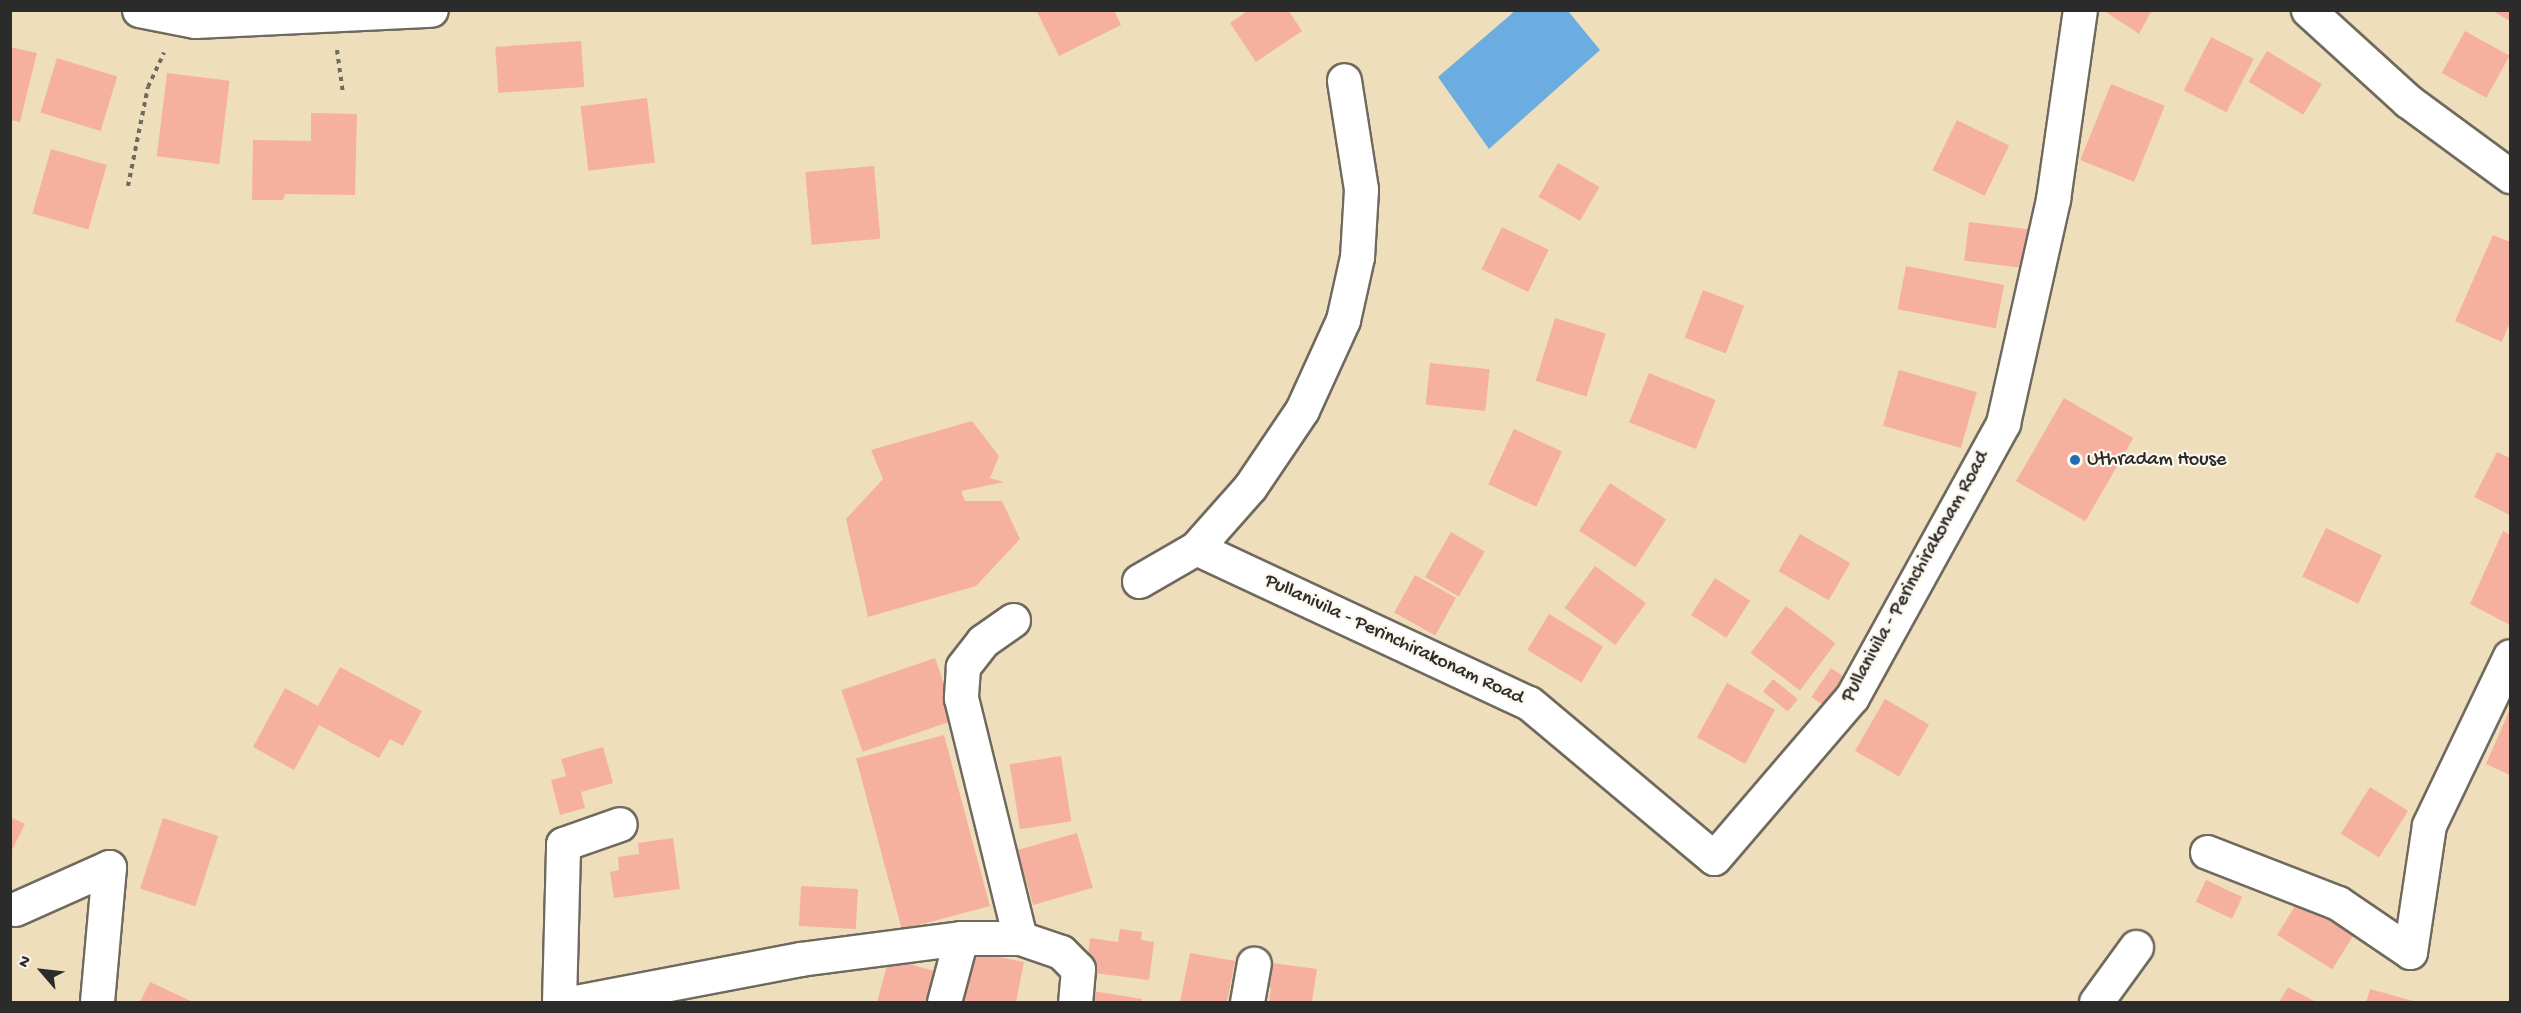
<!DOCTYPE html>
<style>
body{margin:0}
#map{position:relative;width:2521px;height:1013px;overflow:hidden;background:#efdebc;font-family:"Gochi Hand",sans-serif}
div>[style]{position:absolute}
.water>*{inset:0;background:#6bade0}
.building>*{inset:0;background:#f6b0a0;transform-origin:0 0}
.path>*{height:4px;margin-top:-2px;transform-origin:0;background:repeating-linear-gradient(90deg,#706a5e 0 4.5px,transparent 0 9px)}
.roads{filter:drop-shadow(2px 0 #706a5e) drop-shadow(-2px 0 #706a5e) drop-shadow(0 2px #706a5e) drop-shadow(0 -2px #706a5e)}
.minor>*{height:33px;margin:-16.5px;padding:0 16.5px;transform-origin:16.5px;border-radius:16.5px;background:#fff}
.tertiary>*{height:33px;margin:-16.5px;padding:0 16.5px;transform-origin:16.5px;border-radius:16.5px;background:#fff}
.dots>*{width:16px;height:16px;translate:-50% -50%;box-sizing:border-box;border:3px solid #fbf7ec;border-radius:50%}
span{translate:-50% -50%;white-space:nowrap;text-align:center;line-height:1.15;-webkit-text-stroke:4.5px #fbf7ec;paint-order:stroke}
.poi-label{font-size:20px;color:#2b2b2b}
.left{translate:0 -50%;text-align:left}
.street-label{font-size:20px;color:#2b2b2b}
.frame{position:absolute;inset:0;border:12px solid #2b2b2b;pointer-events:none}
.north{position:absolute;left:12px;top:941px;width:60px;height:60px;-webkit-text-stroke:4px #fbf7ec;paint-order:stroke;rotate:298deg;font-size:16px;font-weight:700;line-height:24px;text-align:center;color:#2b2b2b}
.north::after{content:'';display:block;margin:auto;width:21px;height:27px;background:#2b2b2b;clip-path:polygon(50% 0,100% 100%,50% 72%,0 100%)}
</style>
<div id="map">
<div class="water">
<div style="clip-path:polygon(1516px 10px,1568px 11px,1600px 50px,1489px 149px,1438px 77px)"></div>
</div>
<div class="building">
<div style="clip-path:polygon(1036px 10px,1114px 10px,1121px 25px,1059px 56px)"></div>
<div style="clip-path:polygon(1249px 10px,1288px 10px,1302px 31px,1256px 62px,1230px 23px)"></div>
<div style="clip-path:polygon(2103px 10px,2152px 10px,2139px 34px)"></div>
<div style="clip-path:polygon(2491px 10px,2510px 10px,2510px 21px)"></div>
<div style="left:2465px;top:31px;width:51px;height:48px;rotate:29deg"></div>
<div style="left:2211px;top:37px;width:48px;height:60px;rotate:27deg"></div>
<div style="left:581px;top:41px;width:46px;height:86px;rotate:86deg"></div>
<div style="clip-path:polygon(10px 47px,37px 53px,20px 122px,10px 120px)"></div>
<div style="left:2267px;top:51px;width:64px;height:36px;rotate:31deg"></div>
<div style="left:57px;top:58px;width:63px;height:57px;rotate:17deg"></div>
<div style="left:167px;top:73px;width:63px;height:84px;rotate:7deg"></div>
<div style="left:2111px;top:84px;width:58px;height:82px;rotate:22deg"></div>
<div style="left:647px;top:98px;width:65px;height:67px;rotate:83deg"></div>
<div style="clip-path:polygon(311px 113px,357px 114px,355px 195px,285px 194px,283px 200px,252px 200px,253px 140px,311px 141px)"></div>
<div style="left:1957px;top:120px;width:58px;height:56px;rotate:26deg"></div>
<div style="left:51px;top:149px;width:58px;height:67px;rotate:16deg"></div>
<div style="left:1558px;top:163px;width:48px;height:39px;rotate:30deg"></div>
<div style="left:874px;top:166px;width:73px;height:69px;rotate:85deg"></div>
<div style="left:1969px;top:222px;width:64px;height:39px;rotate:7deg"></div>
<div style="left:1502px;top:227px;width:52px;height:47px;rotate:26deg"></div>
<div style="clip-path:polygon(2493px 235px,2510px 242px,2510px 322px,2502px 342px,2455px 321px)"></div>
<div style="left:1906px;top:266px;width:100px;height:44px;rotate:11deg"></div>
<div style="left:1703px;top:290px;width:44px;height:51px;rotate:21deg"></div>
<div style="left:1555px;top:318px;width:53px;height:66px;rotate:17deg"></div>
<div style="left:1430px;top:363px;width:60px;height:42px;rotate:6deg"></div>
<div style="left:1899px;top:370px;width:81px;height:58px;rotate:16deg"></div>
<div style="left:1649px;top:373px;width:72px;height:53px;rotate:22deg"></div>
<div style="left:2064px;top:398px;width:80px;height:96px;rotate:30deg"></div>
<div style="clip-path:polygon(972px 421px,999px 456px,990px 478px,1004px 482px,961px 491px,965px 501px,1002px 501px,1020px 539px,976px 586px,868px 617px,846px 519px,883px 479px,871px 450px)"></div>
<div style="left:1514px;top:429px;width:53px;height:61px;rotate:25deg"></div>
<div style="clip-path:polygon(2497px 452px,2510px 458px,2510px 515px,2474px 497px)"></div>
<div style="left:1610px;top:483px;width:67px;height:57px;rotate:33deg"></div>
<div style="left:2326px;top:528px;width:62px;height:54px;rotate:26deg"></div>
<div style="clip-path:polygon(2503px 531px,2510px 535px,2510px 625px,2470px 604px)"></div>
<div style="left:1451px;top:532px;width:39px;height:52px;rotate:30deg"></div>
<div style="left:1800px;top:534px;width:58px;height:43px;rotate:30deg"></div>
<div style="left:1595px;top:566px;width:63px;height:52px;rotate:36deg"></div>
<div style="left:1415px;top:575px;width:47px;height:43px;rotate:29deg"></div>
<div style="left:1715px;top:578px;width:42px;height:44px;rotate:33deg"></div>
<div style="left:1786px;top:606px;width:62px;height:59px;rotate:37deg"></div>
<div style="left:1549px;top:614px;width:63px;height:42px;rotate:31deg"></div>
<div style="left:935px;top:658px;width:65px;height:99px;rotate:71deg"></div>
<div style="clip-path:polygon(340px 667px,422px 711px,403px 746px,390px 739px,379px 758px,319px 725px,294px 770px,253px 747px,285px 688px,318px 706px)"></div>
<div style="left:1831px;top:668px;width:25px;height:35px;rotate:34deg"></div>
<div style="left:1773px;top:679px;width:32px;height:16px;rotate:39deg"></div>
<div style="left:1727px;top:683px;width:55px;height:62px;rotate:29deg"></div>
<div style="left:1885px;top:699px;width:51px;height:60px;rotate:30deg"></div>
<div style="clip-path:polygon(2510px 709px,2510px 775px,2486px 764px)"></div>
<div style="left:944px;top:735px;width:177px;height:91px;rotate:75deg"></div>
<div style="clip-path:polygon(603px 747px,613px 783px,581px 792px,585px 808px,560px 815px,551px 780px,566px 776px,561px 759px)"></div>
<div style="left:1061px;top:756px;width:66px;height:52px;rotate:81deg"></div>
<div style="left:2370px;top:787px;width:45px;height:55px;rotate:32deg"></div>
<div style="clip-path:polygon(10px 817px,25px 824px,10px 854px)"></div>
<div style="left:163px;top:818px;width:58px;height:74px;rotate:18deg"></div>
<div style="left:1077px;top:833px;width:57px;height:62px;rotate:74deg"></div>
<div style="clip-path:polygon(673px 838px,680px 889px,614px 898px,610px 872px,619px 870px,618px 857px,639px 854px,638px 843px)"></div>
<div style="left:2206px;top:880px;width:40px;height:24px;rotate:25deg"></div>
<div style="left:801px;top:886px;width:57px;height:40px;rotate:3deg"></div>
<div style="left:2302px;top:895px;width:65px;height:47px;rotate:32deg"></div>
<div style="clip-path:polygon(1120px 929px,1142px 932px,1141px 940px,1154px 942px,1149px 980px,1086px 972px,1090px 938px,1118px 942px)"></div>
<div style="clip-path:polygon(969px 951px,1024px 962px,1016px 1002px,959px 1002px)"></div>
<div style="clip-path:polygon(1190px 953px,1235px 961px,1227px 1002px,1180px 1002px)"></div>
<div style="clip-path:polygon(889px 958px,944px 974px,937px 1002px,877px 1002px)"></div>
<div style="clip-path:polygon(1265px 962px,1317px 969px,1312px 1002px,1269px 1002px,1271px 988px,1262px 987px)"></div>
<div style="clip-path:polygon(150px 982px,193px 1002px,140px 1002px)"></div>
<div style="clip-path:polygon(2288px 987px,2316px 1002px,2279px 1002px)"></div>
<div style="clip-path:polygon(2370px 989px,2417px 1002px,2366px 1002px)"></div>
<div style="clip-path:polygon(1093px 991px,1142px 999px,1141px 1002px,1091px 1002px)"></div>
</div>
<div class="path">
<div style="left:337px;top:50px;width:44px;rotate:82.2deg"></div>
<div style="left:128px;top:186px;width:101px;rotate:-78.6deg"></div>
<div style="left:148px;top:87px;width:38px;rotate:-65deg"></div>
</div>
<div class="roads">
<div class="minor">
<div style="left:1196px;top:548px;width:367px;rotate:25deg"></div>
<div style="left:1529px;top:703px;width:241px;rotate:40deg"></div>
<div style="left:1714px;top:858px;width:212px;rotate:-49.4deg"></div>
<div style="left:1852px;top:697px;width:313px;rotate:-61.1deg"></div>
<div style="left:2003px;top:423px;width:230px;rotate:-77.4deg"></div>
<div style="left:2053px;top:199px;width:191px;rotate:-81.9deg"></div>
<div style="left:1139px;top:581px;width:66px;rotate:-30.1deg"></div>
<div style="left:1196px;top:548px;width:81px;rotate:-48.5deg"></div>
<div style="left:1250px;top:487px;width:93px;rotate:-56deg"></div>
<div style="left:1302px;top:410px;width:99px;rotate:-65.5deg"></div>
<div style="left:1343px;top:320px;width:65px;rotate:-77.5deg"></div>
<div style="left:1357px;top:257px;width:68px;rotate:-86.6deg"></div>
<div style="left:1361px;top:189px;width:110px;rotate:-98.9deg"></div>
<div style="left:1013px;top:620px;width:37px;rotate:145deg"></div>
<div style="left:983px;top:641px;width:33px;rotate:128deg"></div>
<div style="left:963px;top:667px;width:31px;rotate:94deg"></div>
<div style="left:961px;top:698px;width:247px;rotate:76.2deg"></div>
<div style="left:2207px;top:852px;width:141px;rotate:21.3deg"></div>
<div style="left:2338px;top:903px;width:87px;rotate:34.2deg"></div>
<div style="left:2410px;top:952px;width:128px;rotate:-81.5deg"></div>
<div style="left:2429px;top:825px;width:187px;rotate:-64.4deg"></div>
<div style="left:15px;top:909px;width:103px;rotate:-24.1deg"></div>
<div style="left:109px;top:867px;width:136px;rotate:95.1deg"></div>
<div style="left:559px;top:1002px;width:158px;rotate:-88.5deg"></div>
<div style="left:563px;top:844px;width:60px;rotate:-19.3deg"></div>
<div style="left:575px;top:1002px;width:229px;rotate:-10.8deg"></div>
<div style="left:800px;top:959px;width:162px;rotate:-7.4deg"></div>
<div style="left:961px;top:938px;width:59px"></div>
<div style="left:1020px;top:938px;width:43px;rotate:18.9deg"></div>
<div style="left:1061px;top:952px;width:24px;rotate:45deg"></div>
<div style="left:1078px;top:969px;width:33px;rotate:95deg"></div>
<div style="left:944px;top:1002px;width:66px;rotate:-75.1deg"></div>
<div style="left:1247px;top:1002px;width:39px;rotate:-80deg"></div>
<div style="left:2096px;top:1002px;width:68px;rotate:-54deg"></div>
</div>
<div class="tertiary">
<div style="left:139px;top:10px;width:57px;rotate:11.1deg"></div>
<div style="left:195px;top:21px;width:236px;rotate:-2.7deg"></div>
<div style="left:2308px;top:10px;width:135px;rotate:42.3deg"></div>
<div style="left:2408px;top:101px;width:127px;rotate:36.3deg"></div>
</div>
</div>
<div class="dots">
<div style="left:2075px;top:460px;background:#1f6fb2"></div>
</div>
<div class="poi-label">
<span class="left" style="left:2087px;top:460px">Uthradam House</span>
</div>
<div class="street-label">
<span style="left:1916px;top:577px;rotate:-61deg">Pullanivila - Perinchirakonam Road</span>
<span style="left:1394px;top:640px;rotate:25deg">Pullanivila - Perinchirakonam Road</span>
</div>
<div class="frame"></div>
<div class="north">N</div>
</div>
